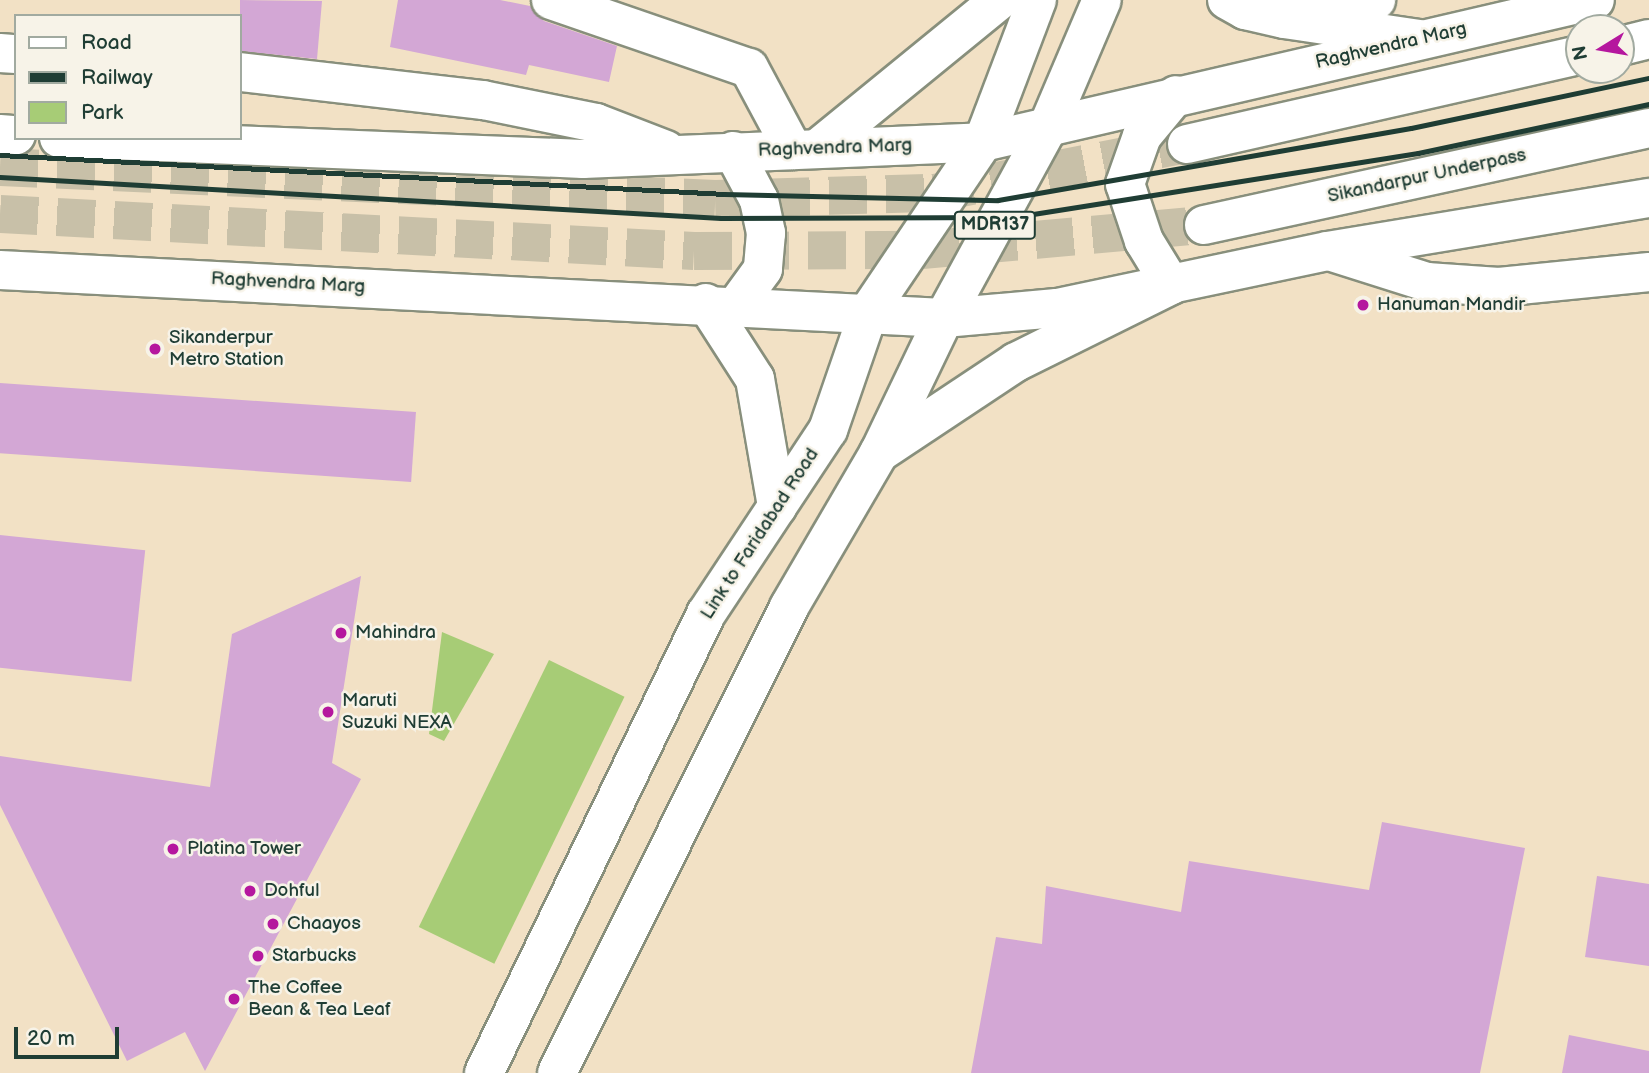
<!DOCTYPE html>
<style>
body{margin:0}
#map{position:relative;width:1649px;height:1073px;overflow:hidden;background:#f2e1c5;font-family:"Balsamiq Sans",sans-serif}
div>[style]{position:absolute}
.green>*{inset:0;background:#a7cc76;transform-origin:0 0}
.building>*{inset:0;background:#d3a7d5;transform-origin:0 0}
.major-tunnel>*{height:38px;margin-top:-19px;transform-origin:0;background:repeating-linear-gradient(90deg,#c8c0a8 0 38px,transparent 0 57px)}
.roads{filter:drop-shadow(2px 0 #888f7c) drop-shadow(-2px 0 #888f7c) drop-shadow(0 2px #888f7c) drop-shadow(0 -2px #888f7c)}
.minor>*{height:38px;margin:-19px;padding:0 19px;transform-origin:19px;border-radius:19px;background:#fff}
.major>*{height:38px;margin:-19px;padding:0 19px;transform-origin:19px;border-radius:19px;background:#fff}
.rail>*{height:5px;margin:-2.5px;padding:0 2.5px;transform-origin:2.5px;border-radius:2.5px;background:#1f3d34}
.dots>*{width:19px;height:19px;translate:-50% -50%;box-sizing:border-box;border:4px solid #f7f3e8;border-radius:50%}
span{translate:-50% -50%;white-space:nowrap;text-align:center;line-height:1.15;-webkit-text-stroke:5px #f7f3e8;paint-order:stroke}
.shield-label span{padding:2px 5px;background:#f7f3e8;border:2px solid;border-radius:5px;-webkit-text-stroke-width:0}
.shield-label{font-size:18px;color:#1f3d34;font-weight:700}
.street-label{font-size:19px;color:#1f3d34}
.poi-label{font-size:19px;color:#1f3d34}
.left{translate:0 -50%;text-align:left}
.legend{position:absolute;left:14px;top:14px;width:228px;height:126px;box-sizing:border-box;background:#f7f3e8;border:2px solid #a1aaa0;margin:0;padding:9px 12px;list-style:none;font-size:21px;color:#1f3d34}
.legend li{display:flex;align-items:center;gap:14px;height:35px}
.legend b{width:35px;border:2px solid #a1aaa0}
.north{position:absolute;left:1565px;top:14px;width:70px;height:70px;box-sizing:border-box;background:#f7f3e8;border:2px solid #a1aaa0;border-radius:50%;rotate:259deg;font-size:19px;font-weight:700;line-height:28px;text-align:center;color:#1f3d34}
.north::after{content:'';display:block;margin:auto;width:24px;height:32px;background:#b5179e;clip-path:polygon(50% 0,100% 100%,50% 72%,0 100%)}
.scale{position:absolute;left:14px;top:1027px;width:105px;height:32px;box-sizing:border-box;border:4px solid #1f3d34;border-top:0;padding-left:9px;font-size:21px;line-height:24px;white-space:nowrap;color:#1f3d34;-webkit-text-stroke:5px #f7f3e8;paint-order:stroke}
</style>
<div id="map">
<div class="green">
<div style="clip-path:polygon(442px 632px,494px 654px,444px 741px,429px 734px)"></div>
<div style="left:549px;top:660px;width:84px;height:297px;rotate:26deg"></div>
</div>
<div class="building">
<div style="clip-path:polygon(240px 0,322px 1px,317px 59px,240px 51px)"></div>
<div style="clip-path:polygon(398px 0,500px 0,530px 6px,544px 21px,617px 46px,609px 82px,529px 65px,526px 75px,390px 47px)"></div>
<div style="left:0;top:383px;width:417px;height:70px;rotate:4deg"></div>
<div style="left:0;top:535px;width:146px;height:132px;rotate:6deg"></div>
<div style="clip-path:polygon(361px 576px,332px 763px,361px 779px,205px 1071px,185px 1032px,127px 1061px,0 805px,0 756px,210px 787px,232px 634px)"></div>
<div style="clip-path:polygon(1382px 822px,1525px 848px,1480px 1073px,971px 1073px,996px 937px,1042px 944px,1046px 886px,1181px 912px,1189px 861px,1369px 890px)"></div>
<div style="clip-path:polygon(1597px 876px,1649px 884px,1649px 966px,1585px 957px)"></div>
<div style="clip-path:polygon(1569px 1035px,1649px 1051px,1649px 1073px,1562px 1073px)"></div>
</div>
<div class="major-tunnel">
<div style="left:0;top:167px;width:716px;rotate:2.56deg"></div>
<div style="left:715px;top:199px;width:220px;rotate:-1.6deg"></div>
<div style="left:935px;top:193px;width:257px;rotate:-11deg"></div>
<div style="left:0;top:214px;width:695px;rotate:3.05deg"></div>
<div style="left:694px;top:251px;width:228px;rotate:-0.3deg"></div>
<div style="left:922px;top:250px;width:283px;rotate:-5.1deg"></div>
</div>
<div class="roads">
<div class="minor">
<div style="left:551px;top:0;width:209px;rotate:19deg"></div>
<div style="left:749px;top:68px;width:93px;rotate:61.8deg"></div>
<div style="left:1289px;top:18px;width:89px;rotate:-11.7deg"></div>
<div style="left:0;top:53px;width:16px;rotate:4deg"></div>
<div style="left:240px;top:72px;width:245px;rotate:6.6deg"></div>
<div style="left:483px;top:100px;width:115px;rotate:11.5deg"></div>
<div style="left:596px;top:123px;width:75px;rotate:21.1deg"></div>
<div style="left:0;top:134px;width:16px;rotate:4deg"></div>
<div style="left:59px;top:138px;width:524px;rotate:2.29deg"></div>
<div style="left:583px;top:159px;width:400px;rotate:-2.4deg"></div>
<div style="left:983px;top:142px;width:628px;rotate:-13.06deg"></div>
<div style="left:733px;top:151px;width:55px;rotate:62deg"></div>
<div style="left:759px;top:200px;width:34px;rotate:78deg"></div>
<div style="left:766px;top:233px;width:36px;rotate:95deg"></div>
<div style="left:763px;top:269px;width:46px;rotate:126.1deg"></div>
<div style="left:1335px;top:253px;width:96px;rotate:17.5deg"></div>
<div style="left:1427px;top:282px;width:72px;rotate:4deg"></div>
<div style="left:1499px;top:287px;width:151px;rotate:-5.7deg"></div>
<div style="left:0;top:270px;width:945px;rotate:2.91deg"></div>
<div style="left:944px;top:318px;width:113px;rotate:-5.1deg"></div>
<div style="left:1057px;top:308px;width:277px;rotate:-11.9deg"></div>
<div style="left:1328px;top:251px;width:325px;rotate:-9.4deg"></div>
<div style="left:1171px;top:285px;width:52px;rotate:-121.5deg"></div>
<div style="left:1144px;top:241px;width:60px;rotate:-108.4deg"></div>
<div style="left:1125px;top:184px;width:51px;rotate:-70.5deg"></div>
<div style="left:1142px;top:136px;width:53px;rotate:-50.3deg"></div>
</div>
<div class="major">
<div style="left:1227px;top:0;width:21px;rotate:29deg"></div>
<div style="left:1245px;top:10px;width:40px;rotate:13deg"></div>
<div style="left:1284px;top:19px;width:137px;rotate:8.4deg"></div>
<div style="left:1621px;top:46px;width:29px;rotate:-14deg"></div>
<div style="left:1187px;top:144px;width:402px;rotate:-12.8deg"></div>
<div style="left:817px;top:149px;width:236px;rotate:-39.2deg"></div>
<div style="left:1204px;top:225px;width:455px;rotate:-12.3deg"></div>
<div style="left:706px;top:303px;width:90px;rotate:57.2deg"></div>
<div style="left:755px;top:379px;width:130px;rotate:80.2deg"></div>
<div style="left:879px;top:453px;width:164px;rotate:-33.6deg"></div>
<div style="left:1016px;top:362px;width:173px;rotate:-26.4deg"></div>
<div style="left:484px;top:1073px;width:510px;rotate:-64.19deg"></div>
<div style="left:706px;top:614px;width:221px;rotate:-56.5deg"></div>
<div style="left:828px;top:430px;width:126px;rotate:-71deg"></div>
<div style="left:869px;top:311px;width:204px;rotate:-56deg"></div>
<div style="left:983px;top:142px;width:152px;rotate:-69.2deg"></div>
<div style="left:557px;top:1073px;width:521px;rotate:-63.53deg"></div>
<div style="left:789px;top:607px;width:178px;rotate:-59.7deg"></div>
<div style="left:879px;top:453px;width:150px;rotate:-64.3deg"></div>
<div style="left:944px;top:318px;width:213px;rotate:-61.4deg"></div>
<div style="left:1046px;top:131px;width:142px;rotate:-66.9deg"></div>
</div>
</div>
<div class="rail">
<div style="left:0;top:155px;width:725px;rotate:3.08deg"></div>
<div style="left:724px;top:194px;width:274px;rotate:1.3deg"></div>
<div style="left:998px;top:200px;width:419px;rotate:-9.9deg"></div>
<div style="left:1411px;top:128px;width:243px;rotate:-11.9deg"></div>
<div style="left:0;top:177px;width:722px;rotate:3.25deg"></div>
<div style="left:721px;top:218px;width:293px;rotate:-0.2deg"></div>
<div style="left:1014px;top:217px;width:409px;rotate:-9deg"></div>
<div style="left:1418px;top:153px;width:236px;rotate:-12deg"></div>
</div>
<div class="dots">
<div style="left:1363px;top:305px;background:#b5179e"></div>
<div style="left:155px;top:349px;background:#b5179e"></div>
<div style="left:341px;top:633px;background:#b5179e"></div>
<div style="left:328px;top:712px;background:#b5179e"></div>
<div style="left:173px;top:849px;background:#b5179e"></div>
<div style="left:250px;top:891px;background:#b5179e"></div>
<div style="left:273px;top:924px;background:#b5179e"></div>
<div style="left:258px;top:956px;background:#b5179e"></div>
<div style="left:234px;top:999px;background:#b5179e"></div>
</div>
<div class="shield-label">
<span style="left:995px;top:225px">MDR137</span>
</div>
<div class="street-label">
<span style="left:1391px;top:46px;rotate:-13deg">Raghvendra Marg</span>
<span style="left:835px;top:148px;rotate:-2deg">Raghvendra Marg</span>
<span style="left:1427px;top:176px;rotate:-12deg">Sikandarpur Underpass</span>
<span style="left:288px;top:283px;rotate:3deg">Raghvendra Marg</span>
<span style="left:760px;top:534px;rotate:-57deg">Link to Faridabad Road</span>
</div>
<div class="poi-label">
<span class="left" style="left:1377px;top:305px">Hanuman Mandir</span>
<span class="left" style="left:169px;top:349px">Sikanderpur<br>Metro Station</span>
<span class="left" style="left:355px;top:633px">Mahindra</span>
<span class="left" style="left:342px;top:712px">Maruti<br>Suzuki NEXA</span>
<span class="left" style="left:187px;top:849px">Platina Tower</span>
<span class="left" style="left:264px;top:891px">Dohful</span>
<span class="left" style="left:287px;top:924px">Chaayos</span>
<span class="left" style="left:272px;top:956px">Starbucks</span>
<span class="left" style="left:248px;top:999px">The Coffee<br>Bean &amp; Tea Leaf</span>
</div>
<ul class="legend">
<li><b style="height:9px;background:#fff"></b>Road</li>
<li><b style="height:9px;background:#1f3d34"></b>Railway</li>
<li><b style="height:19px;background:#a7cc76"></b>Park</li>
</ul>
<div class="north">N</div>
<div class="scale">20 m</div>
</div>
